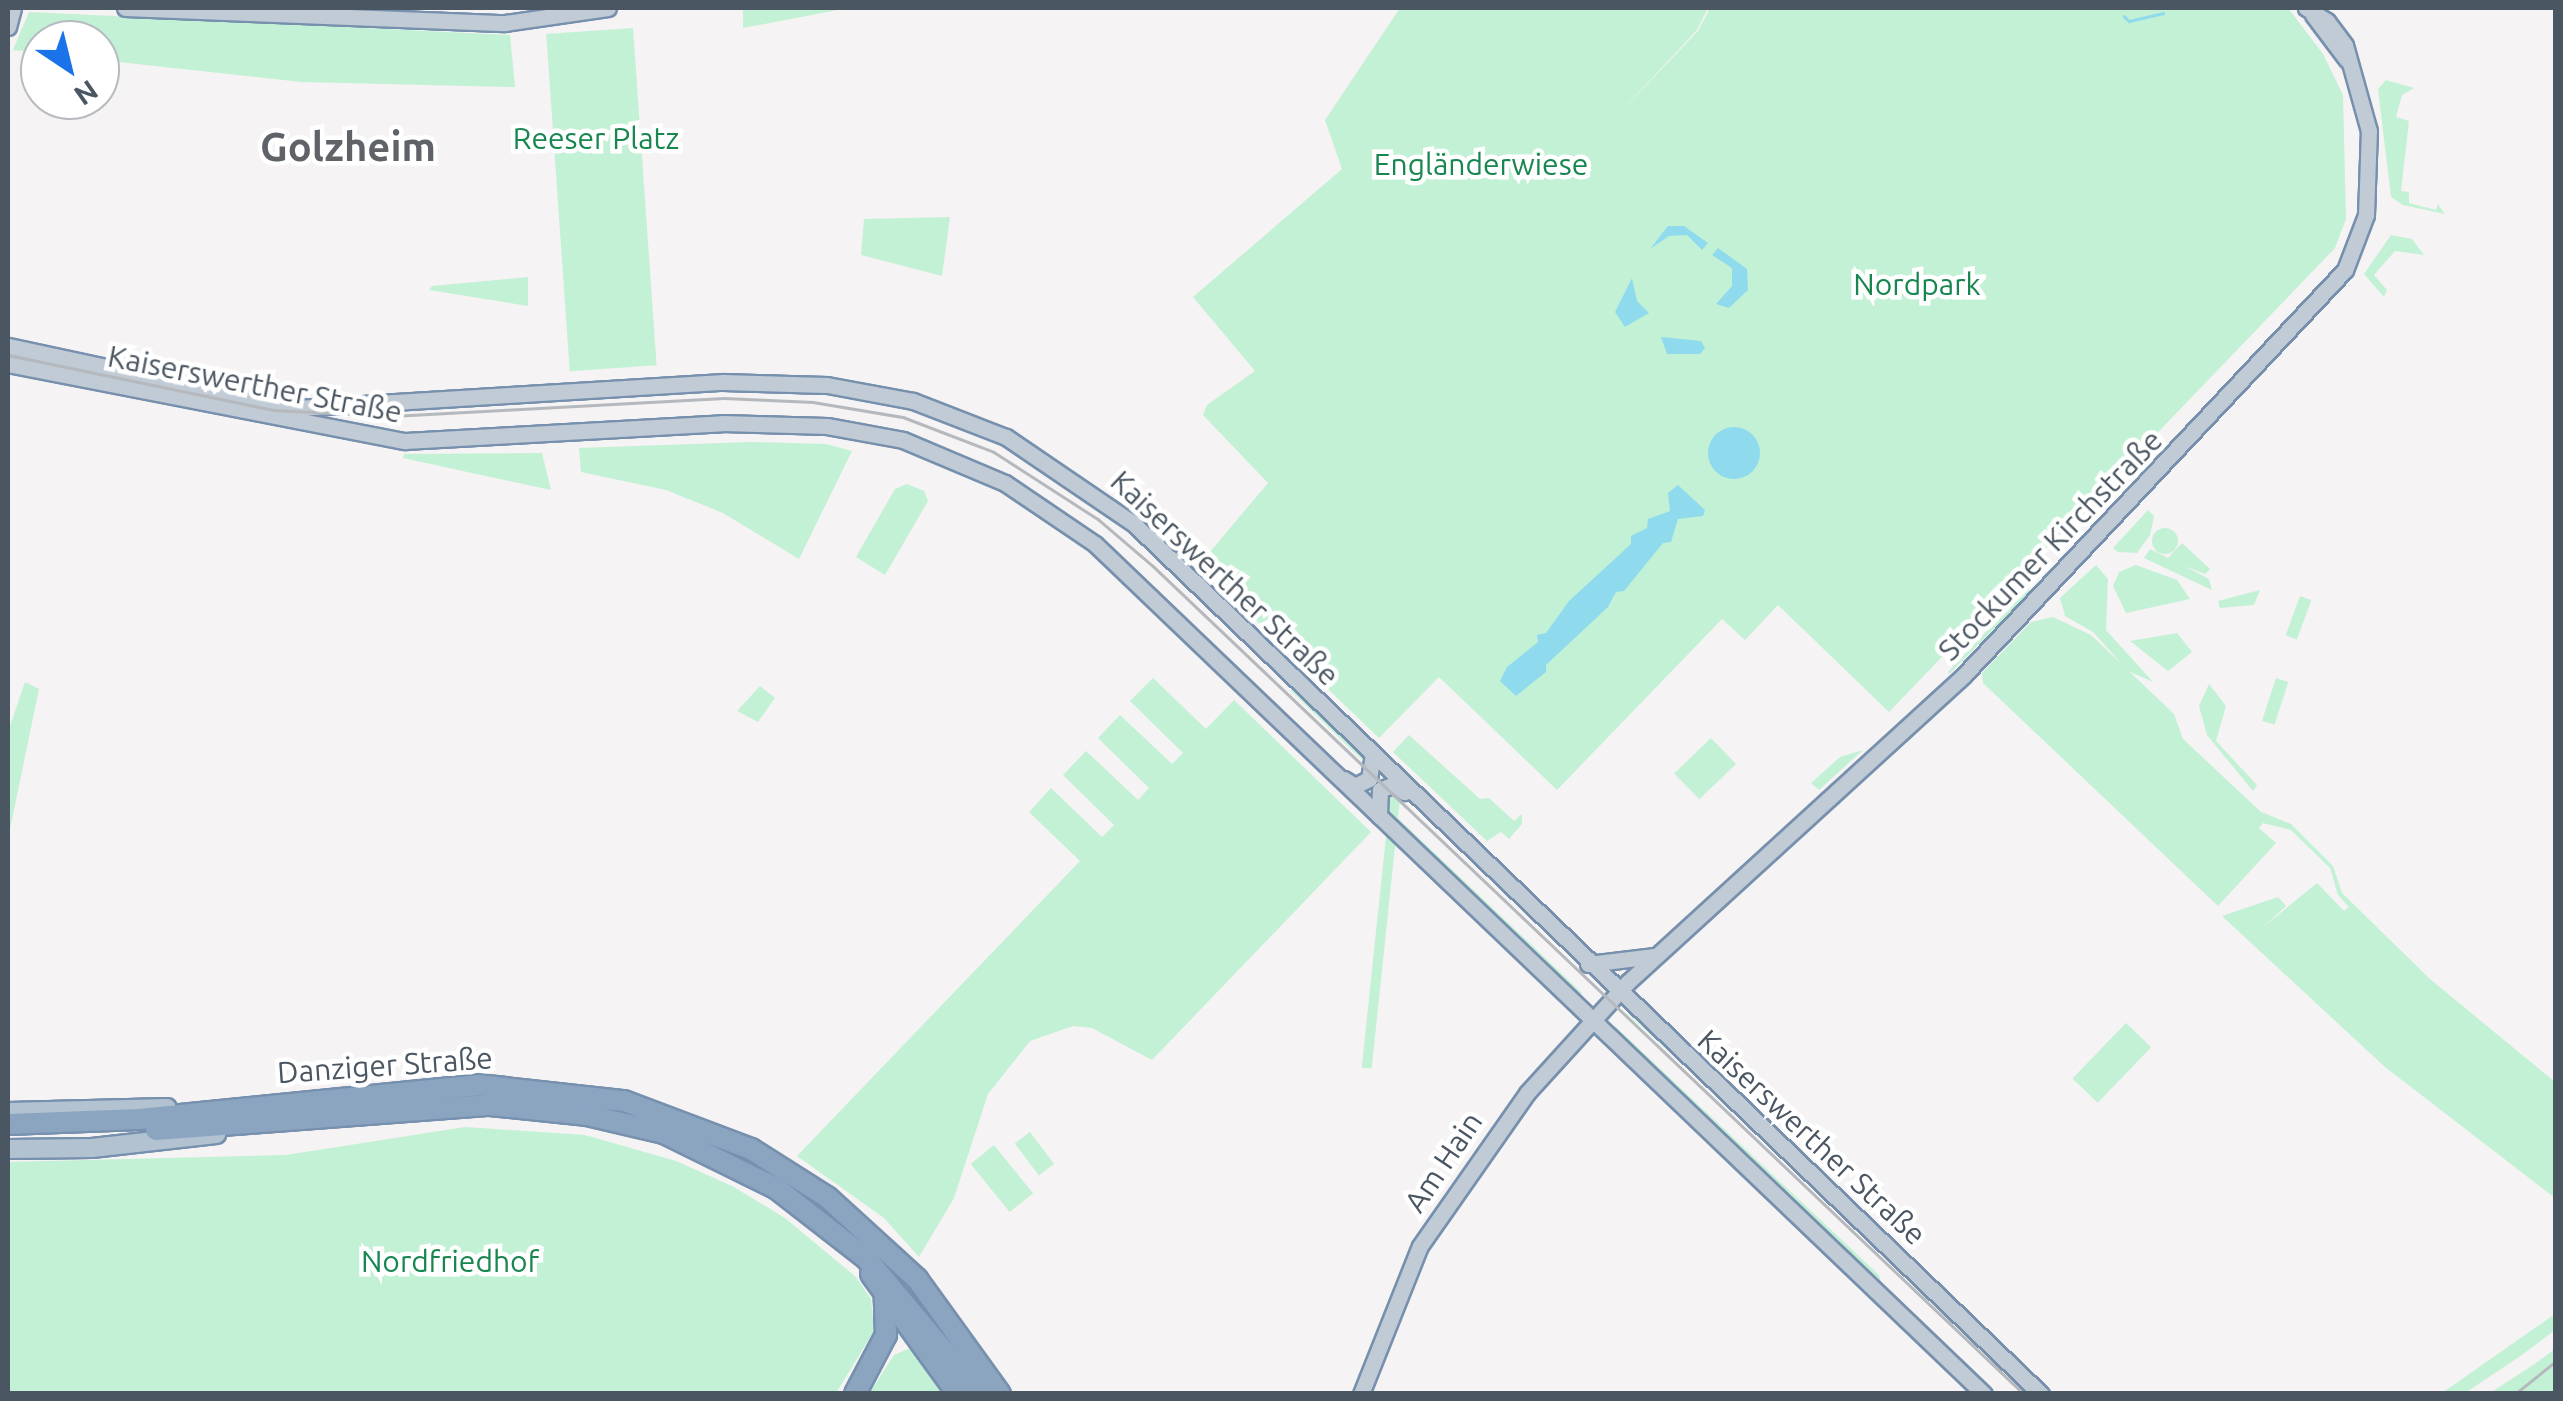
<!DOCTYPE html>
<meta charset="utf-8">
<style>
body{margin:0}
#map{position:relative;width:2563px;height:1401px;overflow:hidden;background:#f5f3f3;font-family:Ubuntu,sans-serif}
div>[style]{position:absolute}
.green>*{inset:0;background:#c3f1d5;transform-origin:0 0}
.round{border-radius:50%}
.water>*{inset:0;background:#90daee}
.stream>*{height:2.5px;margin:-1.25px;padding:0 1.25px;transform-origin:1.25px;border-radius:1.25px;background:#90daee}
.roads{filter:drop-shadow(2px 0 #7690ad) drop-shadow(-2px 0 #7690ad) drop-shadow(0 2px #7690ad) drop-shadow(0 -2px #7690ad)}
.secondary>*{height:15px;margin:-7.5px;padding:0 7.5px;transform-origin:7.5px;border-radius:7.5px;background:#c1cbd6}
.primary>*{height:18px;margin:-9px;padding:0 9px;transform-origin:9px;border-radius:9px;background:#b3c2d1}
.highway>*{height:20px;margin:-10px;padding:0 10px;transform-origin:10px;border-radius:10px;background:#8ba5c1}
.tram>*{height:2.5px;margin:-1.25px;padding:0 1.25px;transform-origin:1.25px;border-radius:1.25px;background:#b5b8bd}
span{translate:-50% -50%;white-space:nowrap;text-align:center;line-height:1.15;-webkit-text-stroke:9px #fff;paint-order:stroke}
.park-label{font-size:30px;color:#17864f}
.street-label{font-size:30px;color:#4a5661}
.district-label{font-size:40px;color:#5f6368;font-weight:700}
.frame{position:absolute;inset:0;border:10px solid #4a5661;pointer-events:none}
.north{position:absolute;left:20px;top:20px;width:100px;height:100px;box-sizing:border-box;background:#fff;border:2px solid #b7bbc0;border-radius:50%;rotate:145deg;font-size:28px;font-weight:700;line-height:40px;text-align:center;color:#4a5661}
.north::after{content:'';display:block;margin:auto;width:35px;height:45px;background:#1a73e8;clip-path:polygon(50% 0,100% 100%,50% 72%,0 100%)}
</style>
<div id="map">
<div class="green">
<div style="clip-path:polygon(743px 8px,848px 8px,743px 28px)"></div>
<div style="clip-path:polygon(1400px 8px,1708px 8px,1697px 30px,1613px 120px,1698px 31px,1710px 8px,2288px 8px,2323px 54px,2343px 95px,2346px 219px,2335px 248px,1889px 712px,1778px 605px,1745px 640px,1722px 619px,1557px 790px,1439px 677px,1379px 738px,1199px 565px,1268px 483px,1203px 415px,1207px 405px,1255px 371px,1193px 297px,1342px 169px,1325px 120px)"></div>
<div style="clip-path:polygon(29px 12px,510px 35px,515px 87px,302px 82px,100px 60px,100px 40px,40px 40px,40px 53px,13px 50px)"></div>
<div style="left:633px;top:28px;width:338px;height:87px;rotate:86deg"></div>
<div style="clip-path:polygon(2386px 80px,2414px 88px,2402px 95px,2396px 117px,2409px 121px,2401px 191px,2409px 192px,2409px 203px,2436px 210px,2438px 204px,2445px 214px,2403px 205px,2391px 197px,2378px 89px)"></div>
<div style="clip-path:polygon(950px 217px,942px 276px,861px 255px,864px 219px)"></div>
<div style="clip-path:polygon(2391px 235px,2412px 239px,2424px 255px,2395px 251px,2374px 275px,2387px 290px,2384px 297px,2364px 274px)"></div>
<div style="clip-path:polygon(528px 277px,528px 306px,429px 290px,432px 286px)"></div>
<div style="clip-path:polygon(750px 442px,826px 444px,852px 451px,799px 559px,723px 513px,666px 490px,581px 472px,579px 448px)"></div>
<div style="clip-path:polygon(542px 453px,551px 490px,403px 458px,404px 454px)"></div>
<div style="clip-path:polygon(907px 484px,924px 491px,928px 501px,885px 575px,856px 557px,895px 489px)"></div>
<div style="clip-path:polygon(2148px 510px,2154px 516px,2150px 535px,2137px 553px,2118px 552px,2113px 548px)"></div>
<div class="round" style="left:2152px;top:528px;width:26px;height:26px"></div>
<div style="clip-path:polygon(2182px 543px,2210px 569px,2205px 574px,2184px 566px,2209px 579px,2212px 590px,2144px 558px,2150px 549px,2168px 558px)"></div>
<div style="clip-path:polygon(2096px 565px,2108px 579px,2106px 630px,2153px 682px,2128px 671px,2093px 632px,2065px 616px,2060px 598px)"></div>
<div style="clip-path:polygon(2136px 565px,2177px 580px,2190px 599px,2126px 613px,2113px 586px,2119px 572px)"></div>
<div style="clip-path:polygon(2031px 584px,2027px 596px,1949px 674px,1948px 672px)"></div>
<div style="clip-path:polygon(2260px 590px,2254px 605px,2220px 608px,2218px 601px)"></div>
<div style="left:2300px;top:596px;width:12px;height:42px;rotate:20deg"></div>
<div style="clip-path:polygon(2053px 617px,2091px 635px,2174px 714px,2183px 739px,2261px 812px,2291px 824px,2333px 866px,2342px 893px,2430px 979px,2555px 1082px,2555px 1198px,2385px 1067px,2222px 916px,2278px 897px,2286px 906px,2262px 928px,2317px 883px,2344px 911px,2349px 907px,2338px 895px,2330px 868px,2291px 830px,2263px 823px,2259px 828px,2276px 843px,2218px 906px,1983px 683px,1982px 673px,2031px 622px)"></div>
<div style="clip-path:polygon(2177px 633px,2192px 652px,2168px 671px,2130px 641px)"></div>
<div style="clip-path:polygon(1153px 678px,1206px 729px,1234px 700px,1371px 832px,1152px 1060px,1092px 1028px,1073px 1026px,1030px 1041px,988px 1094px,954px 1198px,919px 1257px,884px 1218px,797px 1156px,1080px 861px,1029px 812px,1051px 788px,1102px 837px,1114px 825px,1063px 775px,1086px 751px,1138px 800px,1149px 788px,1098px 738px,1120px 715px,1172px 764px,1183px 753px,1130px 701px)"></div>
<div style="left:2276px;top:678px;width:13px;height:45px;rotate:18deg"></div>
<div style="clip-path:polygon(25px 682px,39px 689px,8px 839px,8px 732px)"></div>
<div style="clip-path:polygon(2209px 684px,2226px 706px,2216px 741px,2257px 785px,2253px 791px,2207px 735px,2199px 706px)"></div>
<div style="clip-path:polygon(760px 686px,775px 698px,758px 722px,737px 711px)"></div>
<div style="left:1294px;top:687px;width:103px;height:5px;rotate:44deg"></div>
<div style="clip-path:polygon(1409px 735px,1480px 799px,1489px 798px,1514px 821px,1522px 814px,1522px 824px,1509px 839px,1501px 832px,1487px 841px,1393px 752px)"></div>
<div style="left:1711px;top:738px;width:36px;height:51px;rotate:46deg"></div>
<div style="clip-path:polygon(1863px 750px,1819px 790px,1811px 783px,1840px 757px)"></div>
<div style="left:1391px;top:789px;width:10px;height:280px;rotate:6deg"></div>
<div style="clip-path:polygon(1380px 801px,1582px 993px,1575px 996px,1383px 811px)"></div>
<div style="clip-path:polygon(1631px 1010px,1894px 1259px,1627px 1013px)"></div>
<div style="left:2126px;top:1023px;width:35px;height:77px;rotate:44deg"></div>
<div style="clip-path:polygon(1615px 1026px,1879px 1275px,1881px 1282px,1612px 1030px)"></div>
<div style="clip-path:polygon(465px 1127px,585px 1135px,676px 1161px,732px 1186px,785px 1218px,856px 1277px,871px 1299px,874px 1331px,836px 1393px,8px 1394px,8px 1162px,286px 1155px)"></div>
<div style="left:1030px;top:1132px;width:40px;height:19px;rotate:53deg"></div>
<div style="left:994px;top:1145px;width:62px;height:30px;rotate:51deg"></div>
<div style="clip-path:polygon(2555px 1314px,2555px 1330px,2522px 1355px,2465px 1393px,2442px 1393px)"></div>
<div style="clip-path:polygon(908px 1349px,918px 1349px,954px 1394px,869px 1394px,894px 1355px)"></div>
<div style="clip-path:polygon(2555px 1349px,2555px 1393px,2490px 1393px,2536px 1363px)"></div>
</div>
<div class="water">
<div style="clip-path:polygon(1668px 226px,1684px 226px,1708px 243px,1702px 250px,1687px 235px,1669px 236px,1650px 249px)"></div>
<div style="clip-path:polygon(1718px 248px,1747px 269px,1748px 290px,1729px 308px,1716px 304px,1732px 286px,1732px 268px,1712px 255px)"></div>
<div style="clip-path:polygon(1632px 278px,1637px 301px,1649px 313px,1625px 327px,1615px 312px)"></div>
<div style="clip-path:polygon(1661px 337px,1701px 341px,1705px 348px,1700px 354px,1667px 354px)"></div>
<div class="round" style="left:1708px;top:427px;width:52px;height:52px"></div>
<div style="clip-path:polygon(1678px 485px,1705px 510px,1703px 516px,1678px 519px,1671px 542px,1663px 543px,1624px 591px,1616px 592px,1608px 607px,1546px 665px,1546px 672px,1516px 696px,1500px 681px,1507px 667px,1538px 642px,1537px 635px,1546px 633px,1569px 601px,1631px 544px,1631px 536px,1647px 528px,1648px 519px,1670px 511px,1668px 493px)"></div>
</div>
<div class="stream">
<div style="left:2124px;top:16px;width:7px;rotate:45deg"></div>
<div style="left:2129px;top:21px;width:35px;rotate:-13deg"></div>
</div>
<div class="roads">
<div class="secondary">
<div style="left:125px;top:8px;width:380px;rotate:2.3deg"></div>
<div style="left:505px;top:23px;width:104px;rotate:-8.3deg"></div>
<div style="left:2313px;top:15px;width:56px;rotate:52.9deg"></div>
<div style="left:8px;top:27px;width:20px;rotate:-75deg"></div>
<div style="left:8px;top:346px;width:295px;rotate:12.1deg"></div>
<div style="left:296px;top:408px;width:428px;rotate:-3.5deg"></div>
<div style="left:723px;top:382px;width:104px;rotate:1.7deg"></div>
<div style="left:827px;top:385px;width:87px;rotate:10.5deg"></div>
<div style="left:913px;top:401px;width:100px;rotate:21.2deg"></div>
<div style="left:1006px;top:437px;width:155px;rotate:34.2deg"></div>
<div style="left:1134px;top:524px;width:1257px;rotate:43.81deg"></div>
<div style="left:8px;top:364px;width:404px;rotate:11deg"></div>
<div style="left:405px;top:441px;width:318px;rotate:-3.2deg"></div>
<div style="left:722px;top:423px;width:105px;rotate:1.6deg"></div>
<div style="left:827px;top:426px;width:77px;rotate:10.4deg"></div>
<div style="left:903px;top:440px;width:111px;rotate:22.9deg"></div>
<div style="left:1005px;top:483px;width:109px;rotate:34.1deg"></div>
<div style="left:1095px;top:544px;width:1230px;rotate:43.72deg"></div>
<div style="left:1344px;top:779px;width:13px;rotate:32deg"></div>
<div style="left:1355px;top:786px;width:16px;rotate:-27deg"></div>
<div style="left:1369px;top:779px;width:26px;rotate:-81deg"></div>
<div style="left:1379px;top:816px;width:26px;rotate:-88deg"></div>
<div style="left:1380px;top:790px;width:15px;rotate:-23deg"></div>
<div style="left:1394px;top:784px;width:13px;rotate:39deg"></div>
<div style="left:1588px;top:964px;width:65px;rotate:-7deg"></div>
<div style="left:1361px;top:1394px;width:159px;rotate:-68.3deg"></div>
<div style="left:1420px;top:1246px;width:187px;rotate:-55deg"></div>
<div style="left:1527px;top:1093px;width:150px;rotate:-47.7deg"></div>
<div style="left:1628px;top:982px;width:455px;rotate:-42.4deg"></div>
<div style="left:1964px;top:675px;width:556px;rotate:-46.75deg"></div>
<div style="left:2345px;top:270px;width:59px;rotate:-69.1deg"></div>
<div style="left:2366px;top:215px;width:84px;rotate:-88deg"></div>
<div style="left:2369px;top:131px;width:89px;rotate:-105.6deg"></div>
<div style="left:2345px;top:45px;width:30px;rotate:-127deg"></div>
<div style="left:2327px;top:21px;width:25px;rotate:-148deg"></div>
</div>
<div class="primary">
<div style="left:8px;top:1112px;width:159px;rotate:-1.4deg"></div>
<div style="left:8px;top:1149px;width:84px;rotate:-0.7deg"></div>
<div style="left:92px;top:1148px;width:125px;rotate:-6.4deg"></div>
</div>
<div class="highway">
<div style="left:8px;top:1124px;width:132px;rotate:-2.2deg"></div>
<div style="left:140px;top:1119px;width:340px;rotate:-5.7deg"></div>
<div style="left:478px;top:1085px;width:147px;rotate:6.3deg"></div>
<div style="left:624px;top:1101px;width:136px;rotate:20.7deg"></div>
<div style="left:751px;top:1149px;width:90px;rotate:32.3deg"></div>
<div style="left:827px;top:1197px;width:122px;rotate:42.3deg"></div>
<div style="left:917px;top:1279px;width:142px;rotate:54.2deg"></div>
<div style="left:156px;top:1130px;width:335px;rotate:-4.3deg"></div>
<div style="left:490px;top:1105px;width:98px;rotate:5.9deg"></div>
<div style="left:587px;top:1115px;width:79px;rotate:13.2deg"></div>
<div style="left:664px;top:1133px;width:125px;rotate:26.2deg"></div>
<div style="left:776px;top:1188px;width:114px;rotate:37.9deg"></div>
<div style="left:866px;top:1258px;width:177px;rotate:50deg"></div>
<div style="left:871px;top:1274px;width:148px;rotate:54.1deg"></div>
<div style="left:855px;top:1394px;width:67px;rotate:-62.3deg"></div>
<div style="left:886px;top:1335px;width:37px;rotate:-92deg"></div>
</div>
</div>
<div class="tram">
<div style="left:8px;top:355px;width:271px;rotate:11.7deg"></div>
<div style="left:273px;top:410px;width:119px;rotate:2.9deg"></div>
<div style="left:392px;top:416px;width:332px;rotate:-3.1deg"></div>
<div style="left:724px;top:398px;width:89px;rotate:2.6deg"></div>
<div style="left:813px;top:402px;width:91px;rotate:9.5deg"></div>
<div style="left:903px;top:417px;width:97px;rotate:21deg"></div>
<div style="left:994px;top:452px;width:124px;rotate:32.8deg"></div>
<div style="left:1098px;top:519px;width:72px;rotate:40.5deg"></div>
<div style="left:1153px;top:566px;width:1202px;rotate:43.55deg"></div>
<div style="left:2515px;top:1394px;width:53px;rotate:-38.8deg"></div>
</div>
<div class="park-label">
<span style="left:596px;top:138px">Reeser Platz</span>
<span style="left:1481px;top:164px">Engländerwiese</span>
<span style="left:1917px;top:284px">Nordpark</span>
<span style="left:450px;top:1261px">Nordfriedhof</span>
</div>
<div class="street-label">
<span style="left:255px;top:384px;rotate:11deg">Kaiserswerther Straße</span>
<span style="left:2050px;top:545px;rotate:-46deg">Stockumer Kirchstraße</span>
<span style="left:1225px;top:578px;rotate:43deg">Kaiserswerther Straße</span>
<span style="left:385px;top:1065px;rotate:-4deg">Danziger Straße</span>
<span style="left:1812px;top:1137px;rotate:43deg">Kaiserswerther Straße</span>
<span style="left:1443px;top:1162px;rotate:-56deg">Am Hain</span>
</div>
<div class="district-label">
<span style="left:348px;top:147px">Golzheim</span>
</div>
<div class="frame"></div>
<div class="north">N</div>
</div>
